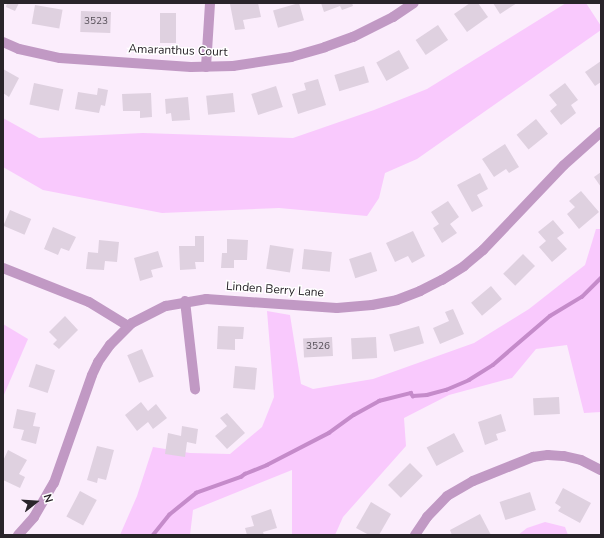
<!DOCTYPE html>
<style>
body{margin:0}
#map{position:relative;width:604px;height:538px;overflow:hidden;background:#fbedfc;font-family:"Nunito Sans",sans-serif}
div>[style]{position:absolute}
.green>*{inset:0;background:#f9c9fd}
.stream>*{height:3.5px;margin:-1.75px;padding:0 1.75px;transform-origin:1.75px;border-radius:1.75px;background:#c58bca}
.building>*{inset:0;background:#dfd1e0;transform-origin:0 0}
.street>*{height:10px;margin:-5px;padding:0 5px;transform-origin:5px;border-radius:5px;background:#c199c4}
span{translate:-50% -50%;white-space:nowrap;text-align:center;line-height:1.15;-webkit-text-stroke:3px #fff;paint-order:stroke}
.number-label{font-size:10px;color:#564f58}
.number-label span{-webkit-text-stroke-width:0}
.street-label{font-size:12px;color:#29242a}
.frame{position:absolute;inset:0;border:4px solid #29242a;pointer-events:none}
.north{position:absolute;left:16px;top:482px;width:40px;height:40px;-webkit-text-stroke:3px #fff;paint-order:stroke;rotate:73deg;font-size:11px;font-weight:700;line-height:16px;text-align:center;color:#29242a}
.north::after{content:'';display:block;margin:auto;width:14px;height:18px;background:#29242a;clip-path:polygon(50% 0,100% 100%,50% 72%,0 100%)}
</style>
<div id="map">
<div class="green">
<div style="clip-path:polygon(566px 3px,586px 3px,601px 26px,601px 30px,417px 159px,385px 173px,379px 198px,367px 216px,279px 208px,162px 213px,43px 190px,3px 167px,3px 118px,39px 138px,143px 133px,293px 138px,374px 110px,427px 89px)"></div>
<div style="clip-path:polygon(596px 229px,601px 229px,601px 412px,584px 413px,567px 345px,536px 349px,512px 378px,449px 395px,404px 418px,406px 446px,343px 517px,335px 535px,292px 535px,292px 470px,193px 510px,190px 535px,120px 535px,137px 496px,153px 447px,190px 453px,230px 454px,262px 427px,274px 397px,267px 311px,290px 315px,301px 384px,313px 389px,373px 379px,474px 343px,529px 309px,585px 265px)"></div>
<div style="clip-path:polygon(3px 324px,28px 339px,3px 397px)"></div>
<div style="clip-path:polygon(545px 522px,565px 527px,568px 535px,518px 535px,527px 528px)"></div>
</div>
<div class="stream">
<div style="left:153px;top:535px;width:26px;rotate:-51deg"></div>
<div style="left:169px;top:515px;width:35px;rotate:-39deg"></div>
<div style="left:196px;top:493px;width:48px;rotate:-19.6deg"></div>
<div style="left:241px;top:477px;width:5px;rotate:-37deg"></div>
<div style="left:245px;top:474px;width:24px;rotate:-22deg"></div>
<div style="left:267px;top:465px;width:70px;rotate:-27.3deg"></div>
<div style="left:329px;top:433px;width:31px;rotate:-36deg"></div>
<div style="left:354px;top:415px;width:29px;rotate:-29deg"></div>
<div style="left:379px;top:401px;width:33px;rotate:-14deg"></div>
<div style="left:411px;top:393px;width:4px;rotate:56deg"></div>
<div style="left:413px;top:396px;width:14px;rotate:-4deg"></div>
<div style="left:427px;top:395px;width:20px;rotate:-15deg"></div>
<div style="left:446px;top:390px;width:25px;rotate:-23deg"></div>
<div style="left:469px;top:380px;width:28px;rotate:-32deg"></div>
<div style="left:493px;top:365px;width:75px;rotate:-40.7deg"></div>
<div style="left:550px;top:316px;width:37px;rotate:-31deg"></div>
<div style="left:582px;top:297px;width:27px;rotate:-45deg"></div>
</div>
<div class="building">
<div style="clip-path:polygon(7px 3px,19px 3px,15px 11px,6px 7px)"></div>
<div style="clip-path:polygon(237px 3px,258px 3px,261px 17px,243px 20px,245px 29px,235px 30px,230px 4px)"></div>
<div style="left:299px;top:3px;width:18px;height:27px;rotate:74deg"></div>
<div style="clip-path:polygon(321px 3px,352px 3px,353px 6px,342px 10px,340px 6px,324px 12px)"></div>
<div style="clip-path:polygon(470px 3px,478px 3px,488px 17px,467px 32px,454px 14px)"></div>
<div style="clip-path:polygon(493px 3px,517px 3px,500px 14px)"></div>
<div style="left:35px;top:5px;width:28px;height:19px;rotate:10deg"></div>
<div style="left:81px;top:11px;width:30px;height:21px;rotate:2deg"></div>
<div style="left:160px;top:13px;width:16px;height:30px"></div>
<div style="left:438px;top:25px;width:18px;height:27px;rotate:56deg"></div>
<div style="left:399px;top:50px;width:21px;height:26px;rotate:61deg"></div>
<div style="clip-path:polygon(601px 61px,601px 82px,595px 86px,585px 72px)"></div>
<div style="left:364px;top:66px;width:17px;height:31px;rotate:73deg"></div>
<div style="clip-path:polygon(3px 69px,19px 78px,9px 97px,3px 93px)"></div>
<div style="clip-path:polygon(318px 79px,326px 105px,298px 114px,292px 94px,306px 90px,304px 83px)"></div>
<div style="left:34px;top:83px;width:30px;height:22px;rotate:12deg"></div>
<div style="clip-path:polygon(565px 83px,578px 100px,571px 105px,576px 113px,561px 125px,550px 111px,557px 105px,549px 95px)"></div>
<div style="left:276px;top:86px;width:22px;height:26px;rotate:72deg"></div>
<div style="clip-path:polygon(98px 88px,108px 90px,105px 106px,101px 105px,99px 113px,75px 109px,78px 92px,97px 95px)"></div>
<div style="clip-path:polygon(151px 93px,152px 117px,140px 118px,140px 111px,123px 111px,122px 94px)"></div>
<div style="left:233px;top:93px;width:19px;height:27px;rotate:84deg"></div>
<div style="clip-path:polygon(188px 97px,190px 120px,172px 121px,171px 113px,166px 114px,165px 99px)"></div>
<div style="left:536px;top:119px;width:19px;height:25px;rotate:51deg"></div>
<div style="clip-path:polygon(505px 144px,519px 167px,509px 173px,506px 169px,494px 177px,482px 159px)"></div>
<div style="clip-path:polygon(601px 172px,601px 187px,594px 177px)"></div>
<div style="clip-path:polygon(480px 173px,488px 189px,477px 195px,483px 206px,472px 212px,457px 185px)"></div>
<div style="clip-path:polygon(581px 191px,599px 212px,579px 229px,567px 214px,575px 207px,569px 201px)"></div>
<div style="clip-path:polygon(448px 201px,459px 217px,450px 224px,457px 233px,442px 243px,433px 228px,439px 224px,431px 212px)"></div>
<div style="left:10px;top:210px;width:23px;height:17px;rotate:23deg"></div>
<div style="clip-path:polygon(553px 220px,564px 233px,557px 238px,567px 249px,552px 262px,539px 247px,546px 241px,538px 232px)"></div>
<div style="clip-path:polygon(53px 227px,76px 237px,69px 251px,61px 248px,58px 255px,44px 249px)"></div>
<div style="clip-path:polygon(413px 231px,425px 256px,412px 263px,408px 256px,395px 262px,386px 243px)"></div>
<div style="clip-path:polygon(195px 236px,204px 236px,204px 262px,195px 262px,196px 269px,180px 270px,179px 246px,195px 246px)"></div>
<div style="clip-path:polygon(227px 239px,248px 240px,247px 260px,234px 260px,234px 268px,221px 268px,222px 253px,227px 253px)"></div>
<div style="clip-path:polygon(99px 240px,119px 242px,117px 262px,105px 261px,104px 270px,86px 269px,88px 252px,98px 253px)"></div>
<div style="left:270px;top:245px;width:24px;height:24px;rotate:9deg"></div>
<div style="left:304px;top:249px;width:28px;height:20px;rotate:6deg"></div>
<div style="clip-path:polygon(158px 251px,163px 267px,151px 270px,153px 277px,140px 281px,134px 258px)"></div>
<div style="left:371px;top:252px;width:20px;height:23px;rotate:72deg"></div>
<div style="left:523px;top:254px;width:17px;height:28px;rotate:45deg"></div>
<div style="left:491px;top:286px;width:17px;height:26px;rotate:50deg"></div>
<div style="clip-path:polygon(453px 309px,464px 334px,440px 344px,433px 328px,449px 321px,445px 312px)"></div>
<div style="clip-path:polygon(65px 316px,78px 330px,59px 349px,53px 344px,57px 340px,49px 332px)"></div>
<div style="clip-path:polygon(218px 326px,244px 327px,243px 339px,235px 339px,235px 350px,217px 349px)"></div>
<div style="left:419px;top:326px;width:18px;height:31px;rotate:74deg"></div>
<div style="left:332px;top:337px;width:19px;height:29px;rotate:87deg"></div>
<div style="left:376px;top:337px;width:21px;height:25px;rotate:87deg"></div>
<div style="left:142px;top:349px;width:30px;height:16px;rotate:67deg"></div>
<div style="left:36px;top:364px;width:20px;height:24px;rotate:18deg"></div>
<div style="left:235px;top:366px;width:22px;height:22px;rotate:5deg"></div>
<div style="left:559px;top:397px;width:17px;height:26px;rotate:87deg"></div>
<div style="clip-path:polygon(141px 402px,148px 411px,156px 404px,167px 418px,153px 429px,148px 422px,137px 431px,125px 415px)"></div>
<div style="clip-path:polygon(17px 409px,36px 413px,33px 426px,40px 427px,36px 444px,21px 440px,24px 430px,13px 428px)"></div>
<div style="clip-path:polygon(227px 413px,245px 433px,227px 449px,215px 436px,227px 426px,220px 418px)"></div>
<div style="clip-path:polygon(501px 414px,506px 431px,496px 434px,498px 440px,485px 445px,478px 422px)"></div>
<div style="clip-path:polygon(182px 426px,198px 429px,196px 444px,187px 442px,185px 457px,165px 454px,168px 433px,181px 436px)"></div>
<div style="left:454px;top:433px;width:21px;height:31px;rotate:62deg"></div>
<div style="clip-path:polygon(97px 446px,114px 450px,106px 480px,98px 478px,97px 483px,87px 480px)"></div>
<div style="clip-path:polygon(8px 450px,27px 460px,19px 474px,25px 477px,20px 488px,3px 480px,3px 461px)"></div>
<div style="left:410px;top:463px;width:18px;height:31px;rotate:45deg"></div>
<div style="clip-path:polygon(563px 488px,591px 503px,580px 523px,558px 511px,561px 507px,555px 503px)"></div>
<div style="left:80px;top:491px;width:19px;height:29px;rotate:28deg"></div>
<div style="left:530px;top:492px;width:19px;height:32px;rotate:72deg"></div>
<div style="clip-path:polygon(371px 502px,391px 514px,379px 535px,369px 535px,356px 528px)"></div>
<div style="clip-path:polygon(271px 509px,277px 528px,263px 532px,264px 535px,247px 535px,245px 528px,254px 526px,251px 516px)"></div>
<div style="clip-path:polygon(480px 514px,491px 535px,452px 535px,450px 530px)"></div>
</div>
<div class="street">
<div style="left:3px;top:42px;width:17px;rotate:24deg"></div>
<div style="left:19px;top:49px;width:42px;rotate:12.4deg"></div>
<div style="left:60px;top:58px;width:131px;rotate:3.9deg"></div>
<div style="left:191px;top:67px;width:42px;rotate:-1.4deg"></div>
<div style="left:233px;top:66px;width:59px;rotate:-8.8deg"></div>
<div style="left:291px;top:57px;width:35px;rotate:-16deg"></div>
<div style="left:325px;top:47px;width:30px;rotate:-20deg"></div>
<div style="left:353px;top:37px;width:45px;rotate:-26.6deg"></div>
<div style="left:393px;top:17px;width:25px;rotate:-34deg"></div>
<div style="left:206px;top:67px;width:64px;rotate:-86.4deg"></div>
<div style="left:3px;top:268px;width:92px;rotate:21.6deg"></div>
<div style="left:89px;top:302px;width:46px;rotate:31.6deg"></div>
<div style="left:185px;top:301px;width:89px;rotate:83.5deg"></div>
<div style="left:18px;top:535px;width:24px;rotate:-48deg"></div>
<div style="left:34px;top:517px;width:39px;rotate:-60deg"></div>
<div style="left:54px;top:483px;width:114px;rotate:-70.6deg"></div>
<div style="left:92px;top:375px;width:14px;rotate:-65deg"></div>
<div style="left:98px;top:362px;width:21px;rotate:-55deg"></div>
<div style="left:110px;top:345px;width:31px;rotate:-45deg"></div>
<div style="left:132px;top:323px;width:38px;rotate:-27deg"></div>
<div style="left:166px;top:306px;width:41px;rotate:-9.9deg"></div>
<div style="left:206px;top:299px;width:131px;rotate:3.9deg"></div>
<div style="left:337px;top:308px;width:35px;rotate:-5deg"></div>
<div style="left:372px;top:305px;width:25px;rotate:-11deg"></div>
<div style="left:397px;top:300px;width:25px;rotate:-21deg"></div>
<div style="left:420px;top:291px;width:25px;rotate:-27deg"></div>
<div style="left:442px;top:280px;width:26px;rotate:-32deg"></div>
<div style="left:464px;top:266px;width:25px;rotate:-40deg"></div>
<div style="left:483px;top:250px;width:117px;rotate:-46.4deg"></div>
<div style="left:564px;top:165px;width:50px;rotate:-41.7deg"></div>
<div style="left:415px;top:535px;width:22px;rotate:-56deg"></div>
<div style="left:427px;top:517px;width:29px;rotate:-46deg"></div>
<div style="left:447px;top:496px;width:30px;rotate:-30deg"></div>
<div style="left:473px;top:481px;width:65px;rotate:-21.8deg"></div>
<div style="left:533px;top:457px;width:15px;rotate:-8deg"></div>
<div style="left:548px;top:455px;width:16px;rotate:4deg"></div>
<div style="left:564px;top:456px;width:17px;rotate:13deg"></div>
<div style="left:581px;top:460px;width:22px;rotate:27deg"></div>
</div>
<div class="number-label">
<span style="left:96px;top:22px">3523</span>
<span style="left:318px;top:347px">3526</span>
</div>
<div class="street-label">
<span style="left:178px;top:51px;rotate:2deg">Amaranthus Court</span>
<span style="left:275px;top:290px;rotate:4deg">Linden Berry Lane</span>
</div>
<div class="frame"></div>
<div class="north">N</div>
</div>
